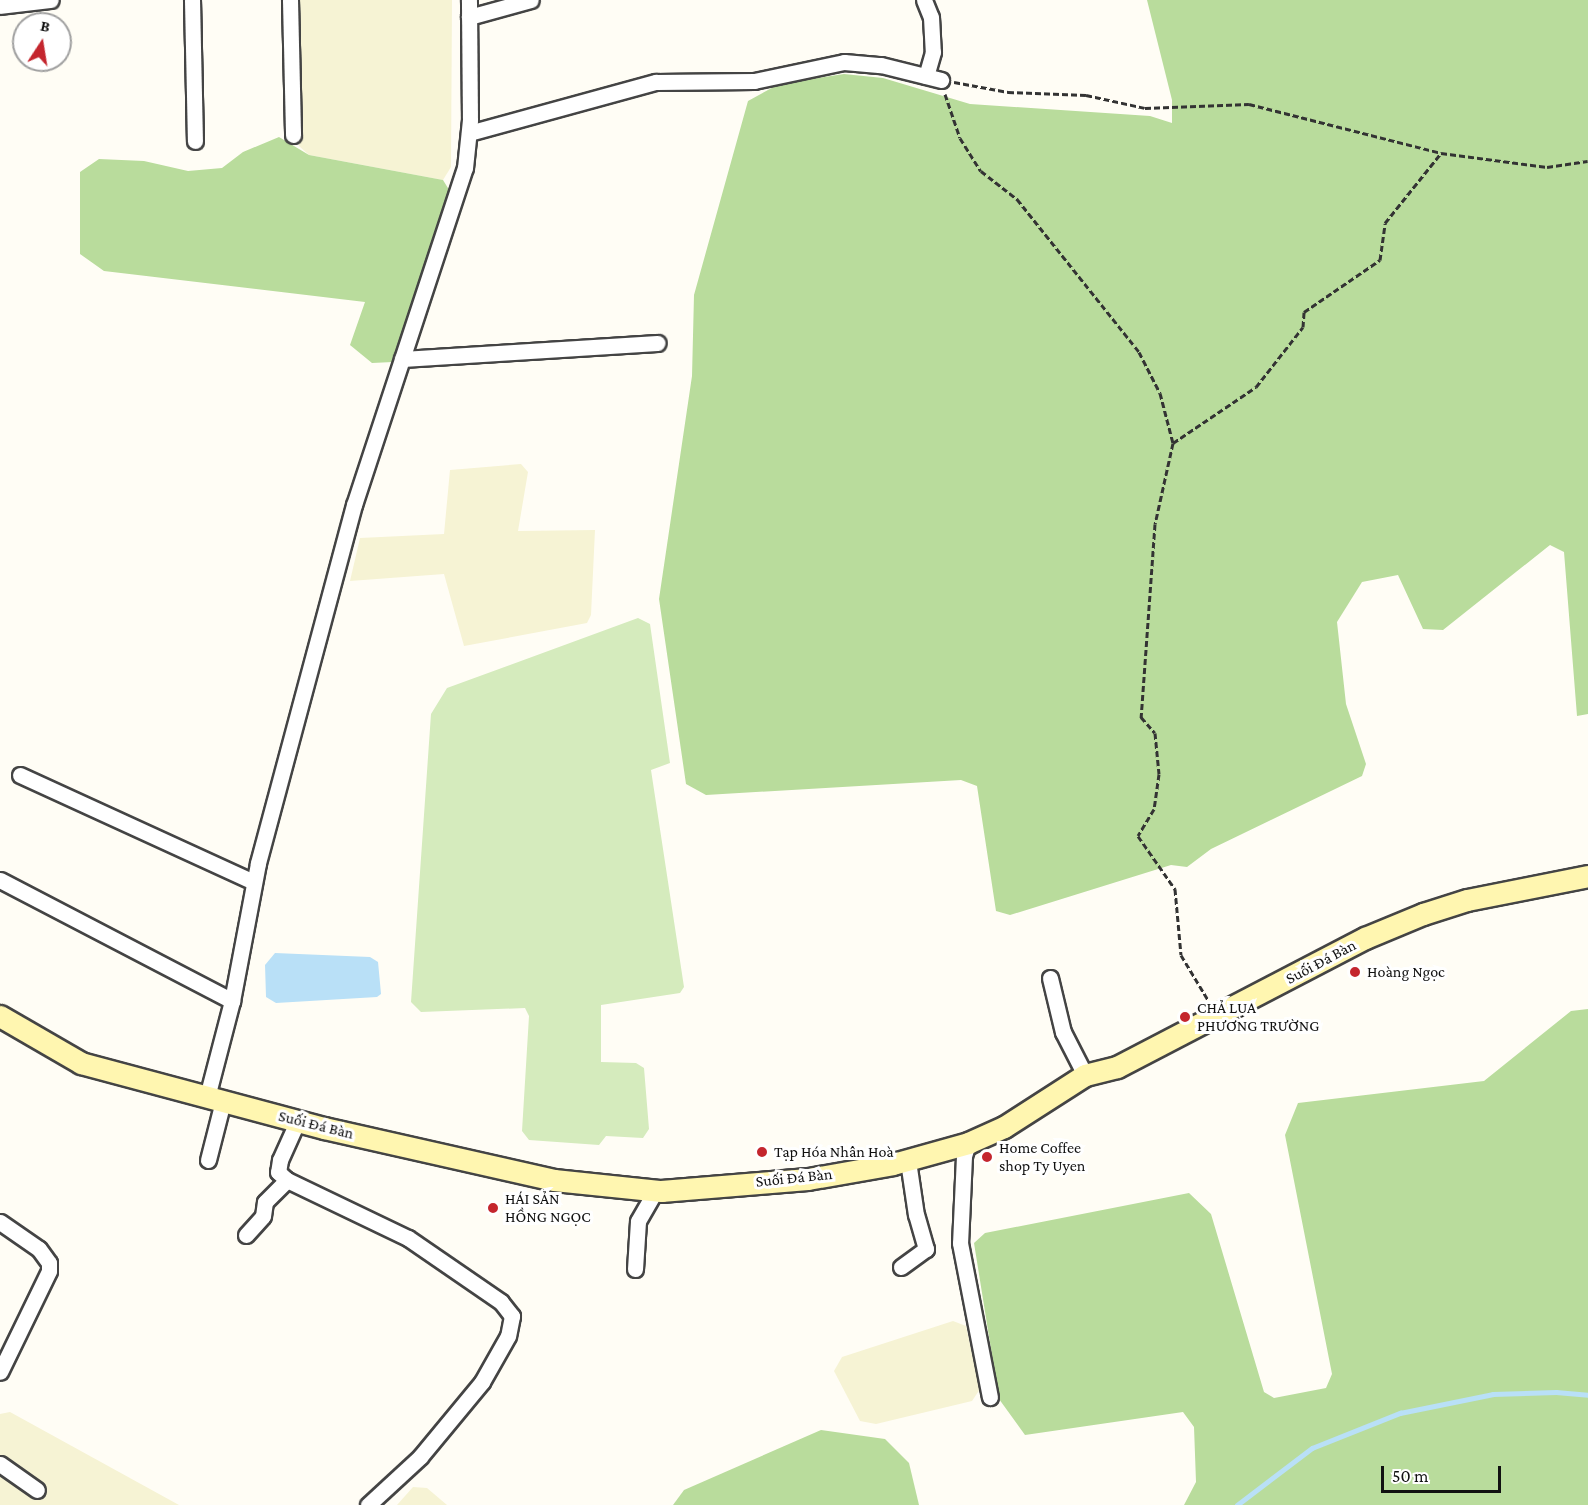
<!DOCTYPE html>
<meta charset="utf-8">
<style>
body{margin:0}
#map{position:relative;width:1588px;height:1505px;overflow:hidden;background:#fffdf5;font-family:"Crimson Pro",serif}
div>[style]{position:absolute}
.farmland>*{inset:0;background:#f6f3d4}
.green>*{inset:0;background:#d5ebbd}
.forest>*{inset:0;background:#b9dc9c}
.water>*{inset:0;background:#b9e0f7}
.stream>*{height:4.5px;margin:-2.25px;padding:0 2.25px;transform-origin:2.25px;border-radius:2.25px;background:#b9e0f7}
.path>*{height:3px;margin-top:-1.5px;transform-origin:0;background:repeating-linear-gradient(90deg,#333 0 6px,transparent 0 9px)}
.roads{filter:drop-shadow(2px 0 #444) drop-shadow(-2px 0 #444) drop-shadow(0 2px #444) drop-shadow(0 -2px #444)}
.street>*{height:15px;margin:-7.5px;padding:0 7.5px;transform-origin:7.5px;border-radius:7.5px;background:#fff}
.secondary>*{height:21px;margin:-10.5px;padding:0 10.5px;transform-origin:10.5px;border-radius:10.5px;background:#fff6b0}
.dots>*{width:16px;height:16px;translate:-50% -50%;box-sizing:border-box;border:3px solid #fff;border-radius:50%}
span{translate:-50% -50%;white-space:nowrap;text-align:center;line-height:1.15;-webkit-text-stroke:6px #fff;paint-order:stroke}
.street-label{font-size:16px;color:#111}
.poi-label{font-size:16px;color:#111}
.left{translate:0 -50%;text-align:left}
.north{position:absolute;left:12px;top:12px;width:60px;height:60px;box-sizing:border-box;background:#fff;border:2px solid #a0a0a0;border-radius:50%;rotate:12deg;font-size:16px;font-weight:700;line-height:24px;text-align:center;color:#111}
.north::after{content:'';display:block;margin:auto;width:21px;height:27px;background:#c4262e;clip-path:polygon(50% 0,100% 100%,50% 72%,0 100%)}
.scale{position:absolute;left:1381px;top:1466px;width:120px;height:27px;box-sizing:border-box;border:3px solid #111;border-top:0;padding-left:8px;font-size:18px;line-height:21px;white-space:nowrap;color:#111;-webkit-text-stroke:4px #fff;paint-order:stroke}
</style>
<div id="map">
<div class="farmland">
<div style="clip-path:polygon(298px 0,452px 0,451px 167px,443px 180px,309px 155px,299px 146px)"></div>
<div style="clip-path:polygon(521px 464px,528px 472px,518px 531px,595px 530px,591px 615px,587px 623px,464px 646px,444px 574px,350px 581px,360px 538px,444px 534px,450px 470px)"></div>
<div style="clip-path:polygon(953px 1321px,966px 1326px,980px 1389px,972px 1401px,876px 1424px,860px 1421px,834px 1371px,842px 1357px)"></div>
<div style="clip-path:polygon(10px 1412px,179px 1505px,0 1505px,0 1414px)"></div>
<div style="clip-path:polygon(413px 1487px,427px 1488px,447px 1505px,397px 1505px)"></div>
</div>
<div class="green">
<div style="clip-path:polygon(638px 618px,650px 624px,670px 763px,651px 770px,684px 987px,680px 993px,601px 1005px,601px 1062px,636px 1063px,644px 1068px,649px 1129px,643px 1138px,606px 1136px,599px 1145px,529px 1140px,522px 1131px,529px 1016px,525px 1008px,421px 1012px,411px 1002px,431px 714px,447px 688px)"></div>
</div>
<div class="forest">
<div style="clip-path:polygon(1147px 0,1588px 0,1588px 714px,1577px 716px,1564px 552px,1550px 545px,1443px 630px,1423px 629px,1398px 575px,1362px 582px,1337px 622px,1346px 704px,1366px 764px,1362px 776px,1211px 849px,1187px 867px,1171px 865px,1010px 915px,996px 911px,977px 786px,961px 780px,706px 795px,686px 784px,659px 599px,692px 376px,694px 295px,748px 101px,779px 84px,844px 74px,883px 78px,970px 104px,1150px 116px,1172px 123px,1172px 100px)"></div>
<div style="clip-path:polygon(279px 137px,309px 155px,443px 180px,451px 193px,393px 362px,372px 363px,350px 345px,365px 302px,104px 271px,80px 254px,80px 172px,99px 159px,144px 161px,188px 171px,222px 168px,243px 152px)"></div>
<div style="clip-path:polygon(1588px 1009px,1588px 1505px,1184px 1505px,1196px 1482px,1194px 1427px,1183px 1412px,1025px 1435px,999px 1399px,974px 1243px,985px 1233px,1189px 1193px,1211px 1214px,1264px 1392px,1274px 1398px,1326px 1388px,1332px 1374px,1285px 1135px,1298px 1103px,1484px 1081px,1571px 1011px)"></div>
<div style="clip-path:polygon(821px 1430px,885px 1439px,909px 1463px,919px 1505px,673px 1505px,684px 1490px)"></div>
</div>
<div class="water">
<div style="clip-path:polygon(275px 953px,370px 957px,378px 962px,381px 994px,377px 997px,276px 1003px,266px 997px,265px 965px)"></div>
</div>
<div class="stream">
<div style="left:1237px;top:1505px;width:94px;rotate:-37.2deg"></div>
<div style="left:1312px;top:1448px;width:95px;rotate:-21.7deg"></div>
<div style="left:1400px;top:1413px;width:95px;rotate:-11.5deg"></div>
<div style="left:1493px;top:1394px;width:63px;rotate:-1.8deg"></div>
<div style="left:1556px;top:1392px;width:32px;rotate:5deg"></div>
</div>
<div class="path">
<div style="left:954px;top:82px;width:55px;rotate:10.5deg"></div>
<div style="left:1008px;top:92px;width:78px;rotate:2.2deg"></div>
<div style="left:1086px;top:95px;width:60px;rotate:12.4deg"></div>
<div style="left:1145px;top:108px;width:104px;rotate:-2.2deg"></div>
<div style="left:1249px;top:104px;width:198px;rotate:14.3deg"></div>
<div style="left:1441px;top:153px;width:107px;rotate:7.5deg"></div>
<div style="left:1547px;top:167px;width:41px;rotate:-8.3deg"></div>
<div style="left:945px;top:94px;width:46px;rotate:71.2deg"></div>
<div style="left:960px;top:138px;width:39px;rotate:58deg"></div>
<div style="left:981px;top:171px;width:46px;rotate:37.9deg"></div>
<div style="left:1017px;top:199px;width:196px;rotate:51.4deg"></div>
<div style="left:1139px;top:352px;width:46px;rotate:62.9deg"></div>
<div style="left:1160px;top:393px;width:52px;rotate:75.4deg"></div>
<div style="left:1173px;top:443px;width:83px;rotate:102.5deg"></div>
<div style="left:1155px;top:524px;width:194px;rotate:94.1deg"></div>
<div style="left:1141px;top:717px;width:21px;rotate:49deg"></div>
<div style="left:1155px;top:733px;width:41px;rotate:84.4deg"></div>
<div style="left:1159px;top:774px;width:35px;rotate:98deg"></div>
<div style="left:1154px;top:809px;width:31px;rotate:121deg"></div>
<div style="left:1138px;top:836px;width:65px;rotate:55.1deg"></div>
<div style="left:1175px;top:889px;width:66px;rotate:84.8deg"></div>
<div style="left:1181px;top:955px;width:52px;rotate:59deg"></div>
<div style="left:1173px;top:443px;width:100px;rotate:-34deg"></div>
<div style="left:1256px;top:387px;width:76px;rotate:-51.9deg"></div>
<div style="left:1303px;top:327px;width:15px;rotate:-86deg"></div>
<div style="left:1304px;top:312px;width:92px;rotate:-34.4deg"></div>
<div style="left:1380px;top:260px;width:37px;rotate:-82deg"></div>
<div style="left:1385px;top:223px;width:90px;rotate:-51.3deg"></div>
</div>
<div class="roads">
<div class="street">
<div style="left:192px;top:0;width:141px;rotate:88.8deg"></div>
<div style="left:290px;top:0;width:135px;rotate:88.7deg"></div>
<div style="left:924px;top:0;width:18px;rotate:68deg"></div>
<div style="left:931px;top:17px;width:35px;rotate:87deg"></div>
<div style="left:933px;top:52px;width:25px;rotate:106deg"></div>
<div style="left:0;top:6px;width:51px;rotate:-6.7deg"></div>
<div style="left:469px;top:17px;width:64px;rotate:-15.3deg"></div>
<div style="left:469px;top:133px;width:194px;rotate:-15.3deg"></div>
<div style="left:656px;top:82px;width:98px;rotate:-0.6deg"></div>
<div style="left:754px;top:81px;width:92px;rotate:-11.9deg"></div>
<div style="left:844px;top:62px;width:37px;rotate:5deg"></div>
<div style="left:881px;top:65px;width:62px;rotate:14deg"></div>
<div style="left:402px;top:359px;width:256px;rotate:-3.6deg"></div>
<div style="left:20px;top:775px;width:257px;rotate:24.6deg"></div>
<div style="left:0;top:880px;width:262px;rotate:27.5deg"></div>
<div style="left:1050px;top:978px;width:56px;rotate:76.5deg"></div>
<div style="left:1063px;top:1032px;width:48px;rotate:62.9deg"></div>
<div style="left:207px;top:1097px;width:99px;rotate:-75.4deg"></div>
<div style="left:232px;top:1001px;width:140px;rotate:-79.3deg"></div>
<div style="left:258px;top:863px;width:371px;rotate:-75deg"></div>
<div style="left:354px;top:505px;width:355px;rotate:-71.8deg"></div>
<div style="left:465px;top:168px;width:48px;rotate:-84.1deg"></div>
<div style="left:470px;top:120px;width:120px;rotate:-90.5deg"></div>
<div style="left:298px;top:1120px;width:44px;rotate:114.2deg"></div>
<div style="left:280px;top:1160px;width:12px;rotate:99deg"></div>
<div style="left:278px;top:1172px;width:12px;rotate:42deg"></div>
<div style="left:287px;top:1180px;width:134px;rotate:25.6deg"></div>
<div style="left:408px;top:1238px;width:113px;rotate:34.5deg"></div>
<div style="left:501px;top:1302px;width:18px;rotate:52deg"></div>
<div style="left:512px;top:1316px;width:20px;rotate:101deg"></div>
<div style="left:508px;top:1336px;width:53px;rotate:119.5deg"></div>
<div style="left:482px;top:1382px;width:97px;rotate:129.6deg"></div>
<div style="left:420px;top:1457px;width:71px;rotate:137.3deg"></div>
<div style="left:968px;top:1143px;width:14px;rotate:107deg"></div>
<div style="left:964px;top:1156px;width:87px;rotate:92.6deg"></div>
<div style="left:960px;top:1243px;width:157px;rotate:79deg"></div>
<div style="left:208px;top:1160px;width:61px;rotate:-75.7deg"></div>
<div style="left:0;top:1222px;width:47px;rotate:34.7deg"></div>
<div style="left:39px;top:1249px;width:17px;rotate:54deg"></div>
<div style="left:49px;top:1263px;width:8px;rotate:90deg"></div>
<div style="left:49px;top:1271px;width:112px;rotate:115.9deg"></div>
<div style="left:246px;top:1235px;width:25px;rotate:-48deg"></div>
<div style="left:263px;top:1216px;width:14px;rotate:-82deg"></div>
<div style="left:265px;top:1202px;width:31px;rotate:-45deg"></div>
<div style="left:901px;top:1267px;width:31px;rotate:-36deg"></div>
<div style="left:926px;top:1249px;width:35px;rotate:-106deg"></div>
<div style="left:916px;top:1215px;width:55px;rotate:-98.4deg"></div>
<div style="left:635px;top:1269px;width:48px;rotate:-86.4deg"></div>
<div style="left:638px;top:1221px;width:34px;rotate:-60deg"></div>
<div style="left:0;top:1464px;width:45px;rotate:35.1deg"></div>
</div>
<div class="secondary">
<div style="left:0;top:1016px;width:94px;rotate:30.1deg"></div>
<div style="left:81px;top:1063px;width:252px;rotate:15deg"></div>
<div style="left:324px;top:1128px;width:236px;rotate:12.7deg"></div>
<div style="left:554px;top:1180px;width:108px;rotate:5.9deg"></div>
<div style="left:661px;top:1191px;width:147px;rotate:-4.7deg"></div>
<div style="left:808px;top:1179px;width:86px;rotate:-10deg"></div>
<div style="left:893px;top:1164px;width:78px;rotate:-15.6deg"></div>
<div style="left:968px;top:1143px;width:39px;rotate:-24deg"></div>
<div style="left:1004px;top:1127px;width:96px;rotate:-32.7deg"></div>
<div style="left:1085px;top:1075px;width:33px;rotate:-14deg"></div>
<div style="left:1117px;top:1067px;width:280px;rotate:-27.5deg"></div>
<div style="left:1365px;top:938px;width:63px;rotate:-22.5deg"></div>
<div style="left:1423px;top:914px;width:46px;rotate:-17.7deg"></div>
<div style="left:1467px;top:900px;width:123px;rotate:-11.2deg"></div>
</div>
</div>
<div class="dots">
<div style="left:1355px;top:972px;background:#c4262e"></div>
<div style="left:1185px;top:1017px;background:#c4262e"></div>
<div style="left:762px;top:1152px;background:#c4262e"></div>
<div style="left:987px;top:1157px;background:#c4262e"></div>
<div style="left:493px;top:1208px;background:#c4262e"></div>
</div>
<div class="street-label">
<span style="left:1321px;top:962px;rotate:-28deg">Suối Đá Bàn</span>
<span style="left:316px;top:1125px;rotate:14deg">Suối Đá Bàn</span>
<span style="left:794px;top:1178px;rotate:-6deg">Suối Đá Bàn</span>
</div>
<div class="poi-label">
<span class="left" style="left:1367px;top:972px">Hoàng Ngọc</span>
<span class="left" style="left:1197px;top:1017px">CHẢ LỤA<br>PHƯƠNG TRƯỜNG</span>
<span class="left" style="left:999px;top:1157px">Home Coffee<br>shop Ty Uyen</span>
<span class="left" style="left:774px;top:1152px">Tạp Hóa Nhân Hoà</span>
<span class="left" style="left:505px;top:1208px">HÁI SẢN<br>HỒNG NGỌC</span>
</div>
<div class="north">B</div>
<div class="scale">50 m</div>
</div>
